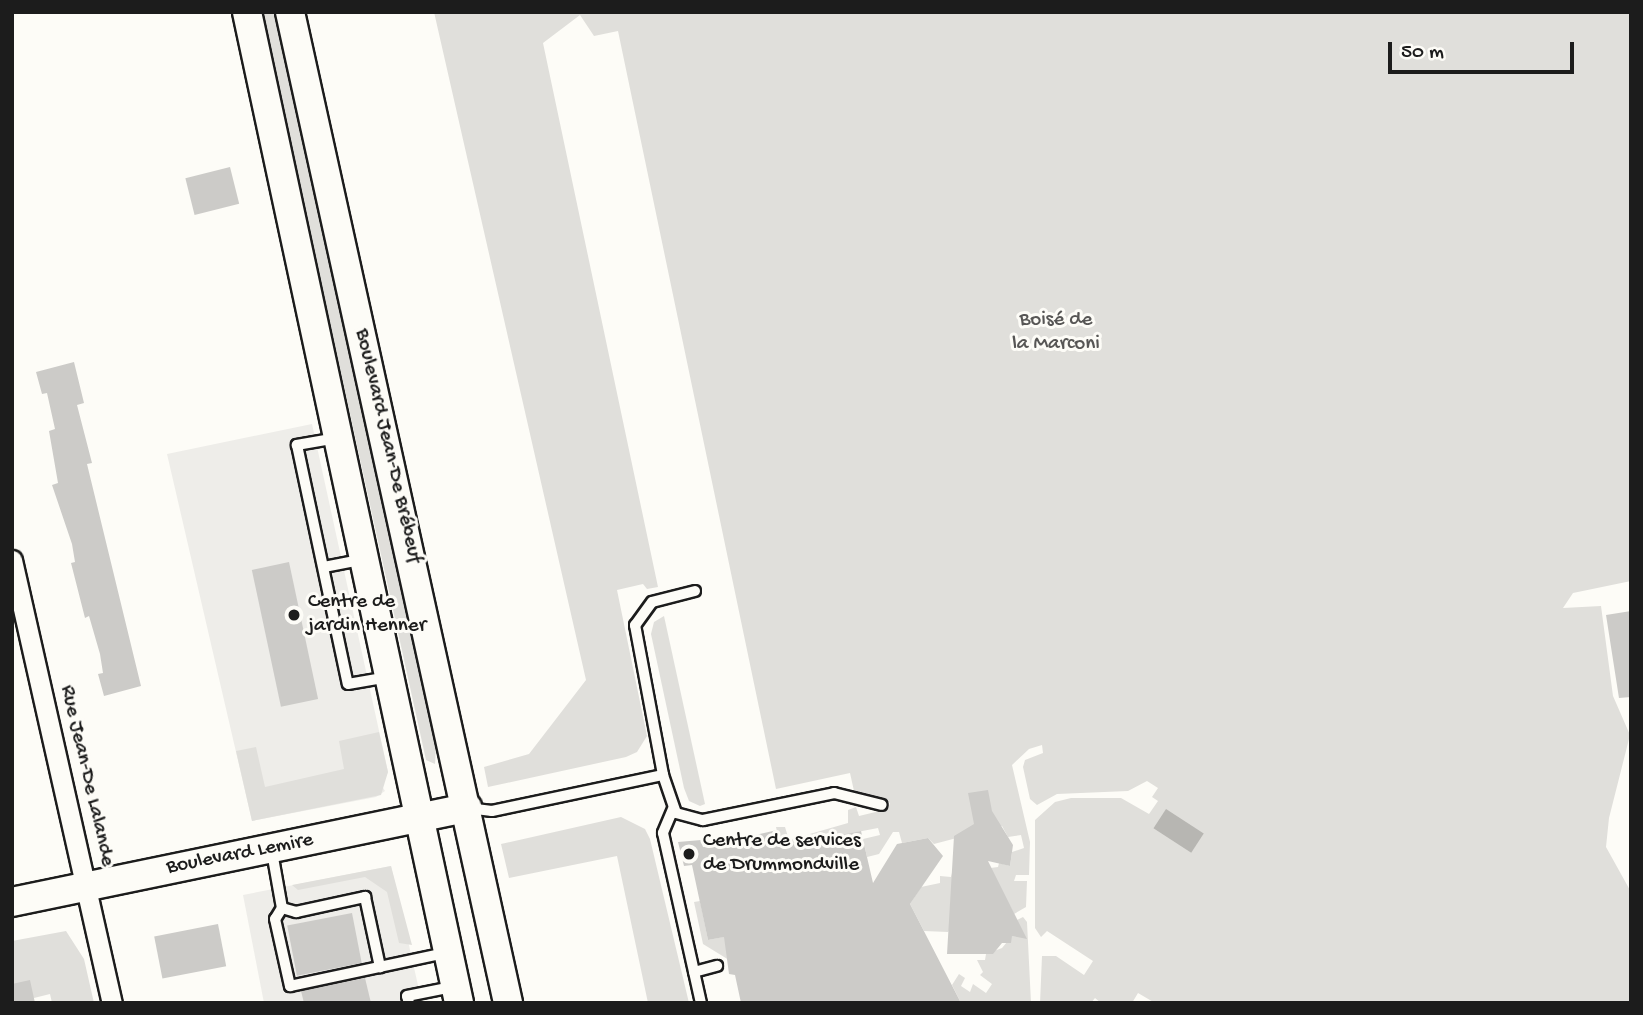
<!DOCTYPE html>
<meta charset="utf-8">
<style>
body{margin:0}
#map{position:relative;width:1643px;height:1015px;overflow:hidden;background:#fdfcf7;font-family:"Gochi Hand",sans-serif}
div>[style]{position:absolute}
.built>*{inset:0;background:#eeede9}
.green>*{inset:0;background:#e0dfdb}
.water>*{inset:0;background:#b7b6b2;transform-origin:0 0}
.building>*{inset:0;background:#cccbc8;transform-origin:0 0}
.roads{filter:drop-shadow(2px 0 #1c1c1c) drop-shadow(-2px 0 #1c1c1c) drop-shadow(0 2px #1c1c1c) drop-shadow(0 -2px #1c1c1c)}
.service>*{height:10px;margin:-5px;padding:0 5px;transform-origin:5px;border-radius:5px;background:#fdfcf7}
.minor>*{height:19px;margin:-9.5px;padding:0 9.5px;transform-origin:9.5px;border-radius:9.5px;background:#fdfcf7}
.secondary>*{height:28px;margin:-14px;padding:0 14px;transform-origin:14px;border-radius:14px;background:#fdfcf7}
.dots>*{width:19px;height:19px;translate:-50% -50%;box-sizing:border-box;border:4px solid #fdfcf7;border-radius:50%}
span{translate:-50% -50%;white-space:nowrap;text-align:center;line-height:1.15;-webkit-text-stroke:6px #fdfcf7;paint-order:stroke}
.park-label{font-size:21px;color:#575655}
.street-label{font-size:21px;color:#1c1c1c}
.poi-label{font-size:21px;color:#1c1c1c}
.left{translate:0 -50%;text-align:left}
.frame{position:absolute;inset:0;border:14px solid #1c1c1c;pointer-events:none}
.scale{position:absolute;left:1388px;top:42px;width:186px;height:32px;box-sizing:border-box;border:4px solid #1c1c1c;border-top:0;padding-left:9px;font-size:21px;line-height:24px;white-space:nowrap;color:#1c1c1c;-webkit-text-stroke:5px #fdfcf7;paint-order:stroke}
</style>
<div id="map">
<div class="built">
<div style="clip-path:polygon(312px 424px,388px 772px,382px 786px,385px 791px,376px 797px,252px 821px,167px 454px)"></div>
<div style="clip-path:polygon(391px 866px,422px 1003px,264px 1003px,243px 895px)"></div>
</div>
<div class="green">
<div style="clip-path:polygon(262px 12px,275px 12px,387px 510px,436px 747px,435px 764px,426px 760px)"></div>
<div style="clip-path:polygon(434px 12px,1631px 12px,1631px 581px,1573px 593px,1563px 608px,1601px 606px,1613px 696px,1630px 735px,1609px 818px,1606px 847px,1631px 892px,1631px 1003px,1155px 1003px,1138px 993px,1132px 1003px,1101px 1003px,1095px 998px,1091px 1003px,1040px 1003px,1042px 956px,1056px 956px,1084px 975px,1093px 961px,1047px 931px,1041px 937px,1035px 928px,1035px 820px,1055px 802px,1071px 798px,1121px 798px,1149px 814px,1158px 801px,1152px 797px,1158px 788px,1147px 781px,1128px 791px,1057px 794px,1037px 805px,1030px 799px,1023px 767px,1025px 760px,1043px 753px,1042px 745px,1029px 749px,1012px 765px,1030px 842px,1029px 875px,1016px 875px,1014px 881px,1027px 881px,1026px 907px,1014px 914px,1010px 906px,954px 923px,948px 932px,924px 931px,910px 904px,921px 887px,940px 883px,940px 876px,951px 877px,952px 873px,998px 867px,999px 863px,1010px 866px,1012px 852px,1024px 848px,1021px 835px,1008px 837px,1002px 826px,934px 844px,928px 838px,902px 843px,899px 832px,893px 832px,879px 854px,867px 857px,863px 839px,880px 835px,878px 828px,805px 842px,804px 847px,782px 853px,776px 827px,785px 827px,789px 840px,848px 823px,848px 810px,856px 807px,859px 816px,888px 809px,890px 803px,854px 791px,850px 773px,776px 789px,618px 31px,594px 36px,580px 15px,543px 43px,658px 587px,647px 589px,643px 584px,617px 590px,647px 736px,637px 752px,626px 757px,488px 787px,484px 767px,529px 754px,586px 680px)"></div>
<div style="clip-path:polygon(664px 616px,705px 804px,700px 806px,689px 801px,684px 788px,651px 634px,654px 622px)"></div>
<div style="clip-path:polygon(379px 732px,388px 772px,381px 795px,252px 821px,236px 751px,256px 747px,265px 787px,344px 769px,339px 741px)"></div>
<div style="clip-path:polygon(621px 817px,645px 829px,650px 839px,689px 1003px,648px 1003px,617px 856px,509px 878px,501px 844px)"></div>
<div style="clip-path:polygon(391px 866px,412px 945px,399px 943px,387px 892px,365px 877px,298px 890px,292px 885px)"></div>
<div style="clip-path:polygon(700px 901px,708px 940px,728px 936px,729px 960px,703px 944px,694px 902px)"></div>
<div style="clip-path:polygon(1023px 917px,1027px 922px,1031px 1003px,961px 1003px,952px 985px,959px 974px,965px 978px,961px 986px,970px 992px,973px 984px,986px 993px,992px 984px,980px 975px,983px 972px,977px 960px,985px 960px,986px 954px,1002px 948px,1012px 936px,1019px 937px,1017px 920px)"></div>
<div style="clip-path:polygon(66px 931px,84px 959px,94px 1003px,52px 1003px,50px 994px,34px 998px,12px 984px,12px 941px)"></div>
</div>
<div class="water">
<div style="left:1166px;top:809px;width:45px;height:23px;rotate:33deg"></div>
</div>
<div class="building">
<div style="left:230px;top:167px;width:38px;height:46px;rotate:76deg"></div>
<div style="clip-path:polygon(74px 362px,84px 403px,77px 405px,92px 463px,87px 464px,141px 686px,104px 696px,98px 674px,103px 673px,100px 654px,89px 616px,85px 618px,71px 563px,75px 562px,72px 544px,52px 485px,58px 483px,49px 431px,55px 429px,47px 393px,42px 394px,36px 372px)"></div>
<div style="left:289px;top:562px;width:140px;height:38px;rotate:78deg"></div>
<div style="clip-path:polygon(1631px 611px,1631px 697px,1619px 698px,1606px 615px)"></div>
<div style="clip-path:polygon(988px 790px,992px 811px,1013px 845px,1010px 866px,988px 861px,1027px 939px,1012px 936px,1011px 943px,1002px 943px,993px 954px,947px 954px,954px 836px,974px 824px,968px 793px)"></div>
<div style="clip-path:polygon(777px 830px,781px 847px,861px 831px,873px 883px,897px 844px,928px 838px,943px 856px,910px 904px,961px 1003px,741px 1003px,735px 975px,729px 974px,724px 937px,708px 940px,692px 865px,684px 866px,678px 842px,701px 840px,703px 847px)"></div>
<div style="left:352px;top:913px;width:51px;height:66px;rotate:79deg"></div>
<div style="left:218px;top:924px;width:43px;height:65px;rotate:79deg"></div>
<div style="clip-path:polygon(365px 978px,371px 1003px,304px 1003px,301px 991px)"></div>
<div style="clip-path:polygon(30px 980px,35px 1003px,12px 1003px,12px 984px)"></div>
</div>
<div class="roads">
<div class="service">
<div style="left:337px;top:438px;width:41px;rotate:170.1deg"></div>
<div style="left:297px;top:445px;width:244px;rotate:78deg"></div>
<div style="left:348px;top:684px;width:41px;rotate:-9.9deg"></div>
<div style="left:324px;top:567px;width:38px;rotate:-11deg"></div>
<div style="left:695px;top:591px;width:44px;rotate:165.7deg"></div>
<div style="left:652px;top:602px;width:29px;rotate:126deg"></div>
<div style="left:635px;top:625px;width:153px;rotate:79.4deg"></div>
<div style="left:663px;top:775px;width:40px;rotate:71.1deg"></div>
<div style="left:676px;top:813px;width:28px;rotate:15deg"></div>
<div style="left:703px;top:820px;width:134px;rotate:-11.6deg"></div>
<div style="left:834px;top:793px;width:49px;rotate:14deg"></div>
<div style="left:468px;top:808px;width:24px;rotate:7deg"></div>
<div style="left:492px;top:811px;width:175px;rotate:-11.9deg"></div>
<div style="left:673px;top:809px;width:26px;rotate:113deg"></div>
<div style="left:663px;top:833px;width:174px;rotate:77.4deg"></div>
<div style="left:272px;top:852px;width:57px;rotate:79.9deg"></div>
<div style="left:282px;top:908px;width:13px;rotate:122deg"></div>
<div style="left:275px;top:919px;width:69px;rotate:77.4deg"></div>
<div style="left:290px;top:986px;width:158px;rotate:-12deg"></div>
<div style="left:282px;top:908px;width:15px;rotate:16deg"></div>
<div style="left:296px;top:912px;width:71px;rotate:-12.3deg"></div>
<div style="left:365px;top:897px;width:72px;rotate:77.9deg"></div>
<div style="left:694px;top:972px;width:24px;rotate:-15deg"></div>
<div style="left:409px;top:1003px;width:7px;rotate:-106deg"></div>
<div style="left:407px;top:996px;width:46px;rotate:-11.3deg"></div>
</div>
<div class="minor">
<div style="left:12px;top:560px;width:454px;rotate:77.3deg"></div>
</div>
<div class="secondary">
<div style="left:247px;top:12px;width:1013px;rotate:77.92deg"></div>
<div style="left:290px;top:12px;width:1015px;rotate:77.59deg"></div>
<div style="left:12px;top:902px;width:465px;rotate:-11.7deg"></div>
</div>
</div>
<div class="dots">
<div style="left:294px;top:615px;background:#1c1c1c"></div>
<div style="left:689px;top:854px;background:#1c1c1c"></div>
</div>
<div class="park-label">
<span style="left:1056px;top:333px">Boisé de<br>la Marconi</span>
</div>
<div class="street-label">
<span style="left:387px;top:446px;rotate:77deg">Boulevard Jean-De Brébeuf</span>
<span style="left:86px;top:776px;rotate:77deg">Rue Jean-De Lalande</span>
<span style="left:240px;top:855px;rotate:-11deg">Boulevard Lemire</span>
</div>
<div class="poi-label">
<span class="left" style="left:308px;top:615px">Centre de<br>jardin Henner</span>
<span class="left" style="left:703px;top:854px">Centre de services<br>de Drummondville</span>
</div>
<div class="frame"></div>
<div class="scale">50 m</div>
</div>
